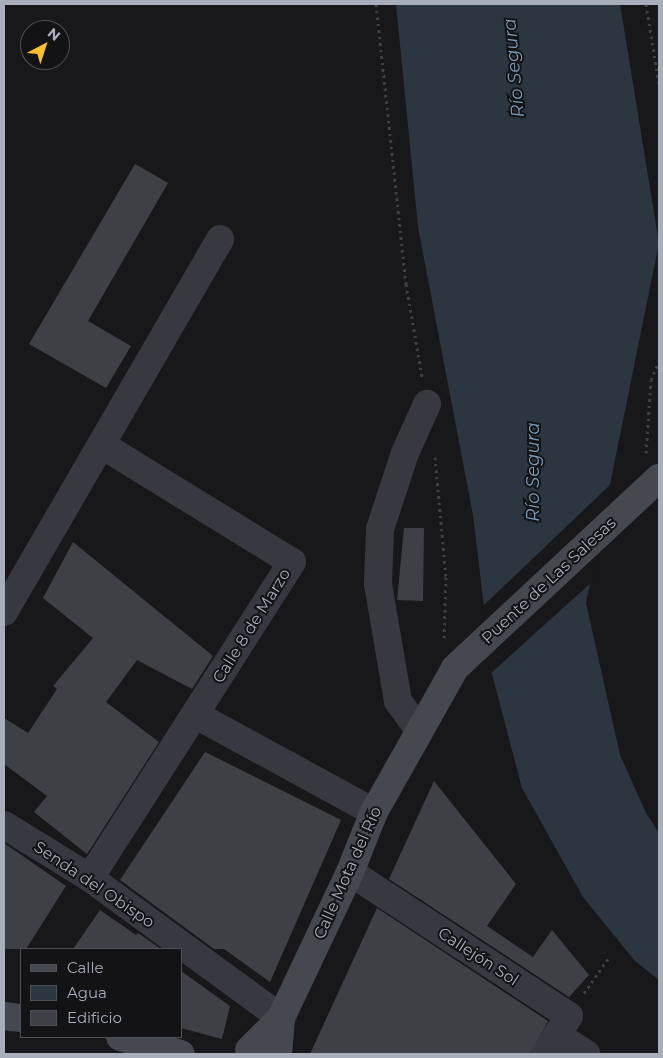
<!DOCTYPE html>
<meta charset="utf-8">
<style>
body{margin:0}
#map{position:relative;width:663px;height:1058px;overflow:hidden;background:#18181a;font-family:Montserrat,sans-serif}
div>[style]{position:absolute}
.water>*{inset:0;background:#2c3640}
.pier>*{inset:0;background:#18181a}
.building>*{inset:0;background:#3f4045}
.path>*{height:3px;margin-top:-1.5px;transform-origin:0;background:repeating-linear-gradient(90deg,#3e4047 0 2.5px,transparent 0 6.5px)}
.street>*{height:28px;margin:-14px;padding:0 14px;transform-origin:14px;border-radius:14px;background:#383940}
.secondary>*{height:28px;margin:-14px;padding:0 14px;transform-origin:14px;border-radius:14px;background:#464850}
span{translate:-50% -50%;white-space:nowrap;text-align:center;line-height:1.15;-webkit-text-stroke:4px #131315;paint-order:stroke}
.street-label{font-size:16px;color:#a9aebb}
.water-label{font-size:18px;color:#7d9bb9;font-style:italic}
.frame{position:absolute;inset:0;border:5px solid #a9aebb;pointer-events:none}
.legend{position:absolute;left:20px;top:948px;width:162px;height:90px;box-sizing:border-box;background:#131315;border:1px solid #4f5157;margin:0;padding:6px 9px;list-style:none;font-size:15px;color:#a9aebb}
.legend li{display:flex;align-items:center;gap:10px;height:25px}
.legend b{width:25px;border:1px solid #4f5157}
.north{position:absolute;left:20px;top:20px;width:50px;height:50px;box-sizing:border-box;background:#131315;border:1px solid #4f5157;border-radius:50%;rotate:40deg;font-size:14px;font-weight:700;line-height:20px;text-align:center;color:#a9aebb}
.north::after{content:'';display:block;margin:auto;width:18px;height:22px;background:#ffc02b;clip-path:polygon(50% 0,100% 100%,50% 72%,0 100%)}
</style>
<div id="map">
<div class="water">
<div style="clip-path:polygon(396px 4px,620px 4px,659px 243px,586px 603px,620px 755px,646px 813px,659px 833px,659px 980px,635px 961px,583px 897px,522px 788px,492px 674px,473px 515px,418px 227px)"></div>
</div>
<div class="pier">
<div style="clip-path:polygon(613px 482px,593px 581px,489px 675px,482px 607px)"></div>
</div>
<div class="building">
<div style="clip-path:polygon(135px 164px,168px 183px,88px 321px,131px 346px,106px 388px,29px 344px)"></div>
<div style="clip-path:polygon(404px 528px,424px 528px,423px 601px,397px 600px)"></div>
<div style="clip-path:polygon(73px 542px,213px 656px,192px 689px,137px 660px,106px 702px,159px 742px,87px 854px,34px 812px,47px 796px,4px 764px,4px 718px,28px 733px,57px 689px,53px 686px,93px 638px,43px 598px)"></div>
<div style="clip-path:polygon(205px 752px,341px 820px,270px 982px,224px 949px,214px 949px,120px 880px)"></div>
<div style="clip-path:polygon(434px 781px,516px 884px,487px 926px,533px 957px,552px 930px,589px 975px,569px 997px,389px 879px)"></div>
<div style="clip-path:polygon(4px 843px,66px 886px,26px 949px,4px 949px)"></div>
<div style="clip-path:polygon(377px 908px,548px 1021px,530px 1054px,310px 1054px)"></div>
<div style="clip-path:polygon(100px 910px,136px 935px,138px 933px,161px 949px,73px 949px)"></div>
<div style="clip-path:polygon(181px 971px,230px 1006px,222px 1039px,181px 1028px)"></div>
</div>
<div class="path">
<div style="left:376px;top:4px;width:282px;rotate:83.9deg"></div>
<div style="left:406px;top:284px;width:94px;rotate:80.2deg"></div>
<div style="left:646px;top:4px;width:81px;rotate:80.8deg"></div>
<div style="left:646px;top:453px;width:73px;rotate:-86.1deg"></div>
<div style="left:651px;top:380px;width:21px;rotate:-67deg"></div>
<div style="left:435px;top:457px;width:121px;rotate:84.8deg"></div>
<div style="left:446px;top:577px;width:63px;rotate:91.8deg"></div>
<div style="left:584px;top:993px;width:45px;rotate:-54.9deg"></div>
</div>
<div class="street">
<div style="left:4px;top:612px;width:431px;rotate:-59.9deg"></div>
<div style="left:196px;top:715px;width:203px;rotate:28.6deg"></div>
<div style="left:419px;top:730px;width:36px;rotate:-126deg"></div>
<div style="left:398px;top:701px;width:119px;rotate:-99.7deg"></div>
<div style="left:378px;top:584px;width:55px;rotate:-87.9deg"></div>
<div style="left:380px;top:529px;width:80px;rotate:-71.8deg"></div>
<div style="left:405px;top:453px;width:54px;rotate:-65.8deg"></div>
<div style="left:4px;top:825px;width:101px;rotate:31.6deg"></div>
<div style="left:90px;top:878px;width:237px;rotate:36.2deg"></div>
<div style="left:350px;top:872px;width:262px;rotate:33.3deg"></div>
<div style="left:569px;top:1016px;width:45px;rotate:122.3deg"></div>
<div style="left:90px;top:878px;width:375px;rotate:-57.4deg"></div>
<div style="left:292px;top:562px;width:223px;rotate:-148.4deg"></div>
<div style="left:557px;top:1035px;width:35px;rotate:33deg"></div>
</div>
<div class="secondary">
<div style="left:4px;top:1016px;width:17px;rotate:7deg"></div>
<div style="left:120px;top:1037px;width:63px;rotate:15.6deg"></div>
<div style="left:249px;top:1050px;width:45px;rotate:-45deg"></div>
<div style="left:281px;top:1018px;width:161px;rotate:-64.7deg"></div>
<div style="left:350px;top:872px;width:65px;rotate:-68.2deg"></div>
<div style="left:374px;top:812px;width:165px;rotate:-60.6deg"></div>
<div style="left:455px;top:668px;width:279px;rotate:-43deg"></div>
<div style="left:278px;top:1054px;width:36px;rotate:-85deg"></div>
</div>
<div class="street-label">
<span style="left:549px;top:581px;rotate:-43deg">Puente de Las Salesas</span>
<span style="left:252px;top:626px;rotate:-58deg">Calle 8 de Marzo</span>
<span style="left:348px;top:873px;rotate:-66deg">Calle Mota del Río</span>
<span style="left:94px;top:885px;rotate:34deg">Senda del Obispo</span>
<span style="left:478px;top:957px;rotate:33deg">Callejón Sol</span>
</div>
<div class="water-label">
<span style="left:514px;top:68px;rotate:-95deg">Río Segura</span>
<span style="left:533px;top:472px;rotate:-90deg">Río Segura</span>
</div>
<div class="frame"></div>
<ul class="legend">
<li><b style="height:6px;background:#464850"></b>Calle</li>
<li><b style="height:14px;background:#2c3640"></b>Agua</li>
<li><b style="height:14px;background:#3f4045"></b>Edificio</li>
</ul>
<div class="north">N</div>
</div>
